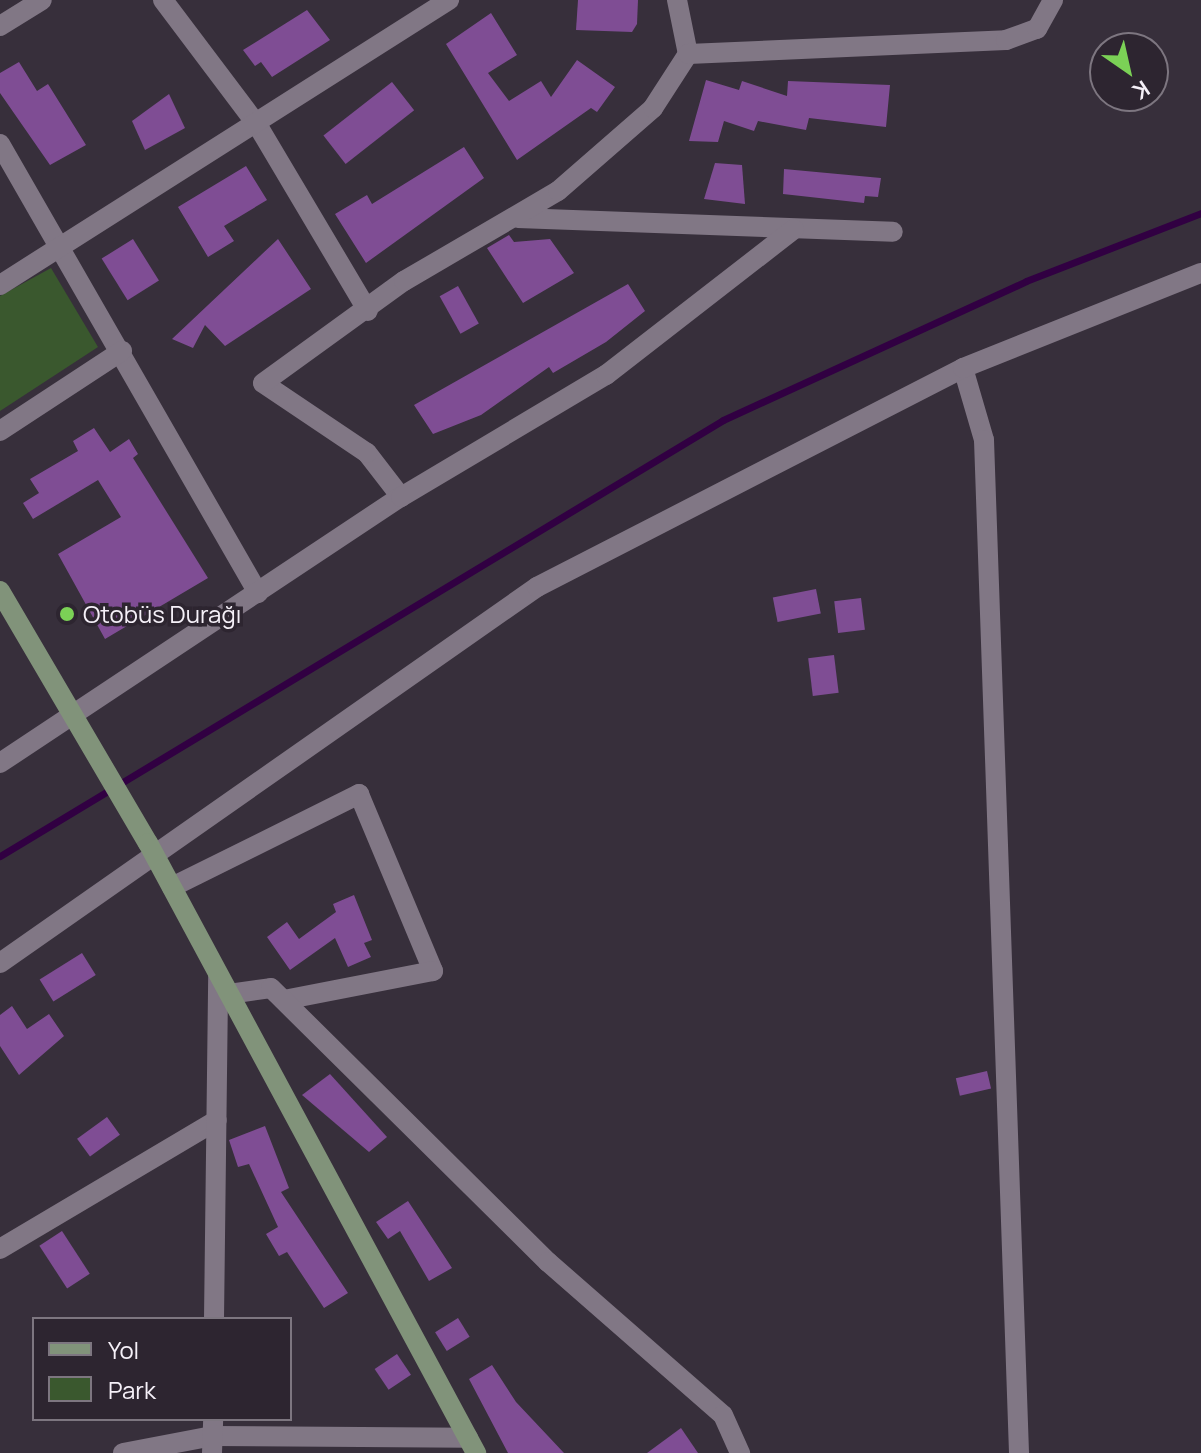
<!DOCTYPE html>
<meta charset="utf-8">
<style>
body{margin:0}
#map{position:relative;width:1201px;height:1453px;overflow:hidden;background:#372f3b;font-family:Manrope,sans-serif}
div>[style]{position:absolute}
.green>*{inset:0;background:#3a582e}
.stream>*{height:7px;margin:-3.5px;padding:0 3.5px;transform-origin:3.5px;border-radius:3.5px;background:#310042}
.building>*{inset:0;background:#7f4d94;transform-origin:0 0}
.street>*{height:20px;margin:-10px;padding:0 10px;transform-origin:10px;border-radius:10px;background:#817785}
.secondary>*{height:20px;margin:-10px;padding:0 10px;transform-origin:10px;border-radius:10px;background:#81937a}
.dots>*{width:22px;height:22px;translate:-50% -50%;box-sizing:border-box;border:4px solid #2d2530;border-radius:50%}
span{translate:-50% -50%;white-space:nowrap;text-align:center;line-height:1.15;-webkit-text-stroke:7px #2d2530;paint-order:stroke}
.poi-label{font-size:24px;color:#f5f0f8}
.left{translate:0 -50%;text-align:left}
.legend{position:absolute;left:32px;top:1317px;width:260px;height:104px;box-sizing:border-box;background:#2d2530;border:2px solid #7d7680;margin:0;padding:10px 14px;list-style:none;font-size:24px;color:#f5f0f8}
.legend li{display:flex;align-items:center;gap:16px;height:40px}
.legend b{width:40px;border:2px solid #7d7680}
.north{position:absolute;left:1089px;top:32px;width:80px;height:80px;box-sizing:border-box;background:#2d2530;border:2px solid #7d7680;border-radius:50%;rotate:146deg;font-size:22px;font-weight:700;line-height:32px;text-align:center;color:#f5f0f8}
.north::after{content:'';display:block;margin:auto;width:28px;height:36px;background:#7bd156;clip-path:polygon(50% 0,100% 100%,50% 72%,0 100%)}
</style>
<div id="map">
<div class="green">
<div style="clip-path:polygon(51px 268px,98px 347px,0 411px,0 296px)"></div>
</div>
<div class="stream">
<div style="left:0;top:856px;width:844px;rotate:-31.09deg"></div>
<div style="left:723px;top:420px;width:333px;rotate:-24.6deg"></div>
<div style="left:1026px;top:281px;width:188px;rotate:-21.2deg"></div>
</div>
<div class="building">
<div style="clip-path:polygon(578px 0,638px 0,637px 24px,632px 32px,576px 30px)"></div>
<div style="clip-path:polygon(307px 10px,330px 40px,272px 77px,261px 62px,255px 66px,243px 50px)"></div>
<div style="clip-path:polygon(491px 13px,517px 55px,488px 73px,509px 101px,541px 81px,551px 97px,577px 60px,615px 87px,597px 112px,591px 108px,517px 160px,446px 44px)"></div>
<div style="clip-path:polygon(19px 62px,37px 91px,48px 84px,86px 145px,50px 165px,0 93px,0 73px)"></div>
<div style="clip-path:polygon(706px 80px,739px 90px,742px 81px,787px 96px,788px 81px,890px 85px,886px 127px,809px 118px,806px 130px,758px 121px,754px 131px,724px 121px,718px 142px,689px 141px)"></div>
<div style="left:392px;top:82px;width:36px;height:87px;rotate:52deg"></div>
<div style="clip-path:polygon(169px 94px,185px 128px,145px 150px,132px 121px)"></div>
<div style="clip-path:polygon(464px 147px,484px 178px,366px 263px,335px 214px,367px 195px,372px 204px)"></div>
<div style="clip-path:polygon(715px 163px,742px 165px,745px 204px,704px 199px)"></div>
<div style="clip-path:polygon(246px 166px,267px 200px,224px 226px,234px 241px,208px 257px,178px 207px)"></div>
<div style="clip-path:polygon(784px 169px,881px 178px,878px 197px,865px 196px,864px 203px,783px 194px)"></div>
<div style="clip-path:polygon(509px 235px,514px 242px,550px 239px,574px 273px,523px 303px,487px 248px)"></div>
<div style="left:133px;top:239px;width:49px;height:37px;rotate:58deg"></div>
<div style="clip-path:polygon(278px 239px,311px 289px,225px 346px,205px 325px,193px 348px,172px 339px)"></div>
<div style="clip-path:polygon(628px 284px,645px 311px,606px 342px,553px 373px,549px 367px,481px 415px,433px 434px,414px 405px)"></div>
<div style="left:458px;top:286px;width:43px;height:21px;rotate:61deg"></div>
<div style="clip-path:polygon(94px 428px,110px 452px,129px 439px,138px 454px,133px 458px,208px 578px,105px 639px,58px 554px,121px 517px,98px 480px,33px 519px,23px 503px,39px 493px,30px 479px,78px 451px,73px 441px)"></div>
<div style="left:816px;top:589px;width:25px;height:44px;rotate:79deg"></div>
<div style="left:861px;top:598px;width:32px;height:27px;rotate:83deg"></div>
<div style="left:834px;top:655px;width:38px;height:26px;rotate:83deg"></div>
<div style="clip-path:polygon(354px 895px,372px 940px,364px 943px,371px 957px,348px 967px,335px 938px,290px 970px,267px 937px,287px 922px,299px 939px,336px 912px,333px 904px)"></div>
<div style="left:82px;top:953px;width:26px;height:50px;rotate:58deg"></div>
<div style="clip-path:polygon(12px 1006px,27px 1029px,49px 1014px,64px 1036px,19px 1075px,0 1046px,0 1015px)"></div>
<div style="left:987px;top:1071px;width:18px;height:32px;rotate:77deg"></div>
<div style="clip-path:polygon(330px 1074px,387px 1137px,369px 1152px,302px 1095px)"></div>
<div style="left:107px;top:1117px;width:22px;height:37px;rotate:54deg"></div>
<div style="clip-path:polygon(265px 1126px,289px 1188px,281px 1192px,348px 1293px,324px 1308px,287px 1252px,279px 1256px,266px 1234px,278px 1227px,249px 1164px,238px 1167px,229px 1140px)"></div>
<div style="clip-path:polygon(408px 1201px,452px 1268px,429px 1281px,400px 1231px,388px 1239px,376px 1222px)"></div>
<div style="left:62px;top:1231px;width:51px;height:27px;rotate:57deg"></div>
<div style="left:458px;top:1318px;width:22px;height:27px;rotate:58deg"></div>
<div style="left:397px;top:1354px;width:25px;height:27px;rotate:56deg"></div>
<div style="clip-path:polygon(492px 1365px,516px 1402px,564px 1453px,508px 1453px,469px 1379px)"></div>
<div style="clip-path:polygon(681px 1428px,698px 1453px,647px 1453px)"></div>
</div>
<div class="street">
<div style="left:163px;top:0;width:158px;rotate:53deg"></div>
<div style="left:258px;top:126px;width:215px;rotate:59.3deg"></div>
<div style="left:677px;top:0;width:55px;rotate:78.5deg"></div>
<div style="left:0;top:26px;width:49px;rotate:-31.8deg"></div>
<div style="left:0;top:144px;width:518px;rotate:60.12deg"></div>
<div style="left:518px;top:218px;width:375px;rotate:2.1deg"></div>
<div style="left:0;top:285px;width:532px;rotate:-32.41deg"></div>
<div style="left:963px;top:368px;width:75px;rotate:73.7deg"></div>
<div style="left:984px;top:440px;width:1014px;rotate:88.02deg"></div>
<div style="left:0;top:431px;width:146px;rotate:-33.3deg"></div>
<div style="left:401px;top:497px;width:56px;rotate:-127.7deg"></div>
<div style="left:367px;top:453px;width:125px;rotate:-146.1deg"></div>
<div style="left:263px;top:383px;width:174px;rotate:-35.9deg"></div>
<div style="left:404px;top:281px;width:178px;rotate:-30.3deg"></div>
<div style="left:558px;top:191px;width:126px;rotate:-41.1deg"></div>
<div style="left:653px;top:108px;width:64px;rotate:-57.1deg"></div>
<div style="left:688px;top:54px;width:318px;rotate:-2.5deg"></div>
<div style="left:1006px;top:40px;width:33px;rotate:-20deg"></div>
<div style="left:1037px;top:29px;width:33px;rotate:-61deg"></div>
<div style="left:0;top:763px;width:481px;rotate:-33.6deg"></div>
<div style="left:401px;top:497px;width:239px;rotate:-30.8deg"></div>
<div style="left:606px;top:375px;width:238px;rotate:-37.8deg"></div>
<div style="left:172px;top:887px;width:209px;rotate:-26.4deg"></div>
<div style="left:359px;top:794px;width:192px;rotate:67.3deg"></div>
<div style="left:433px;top:971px;width:152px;rotate:169deg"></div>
<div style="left:0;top:963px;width:656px;rotate:-35deg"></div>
<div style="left:537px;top:587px;width:479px;rotate:-27.2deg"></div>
<div style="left:963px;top:368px;width:256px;rotate:-21.8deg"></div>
<div style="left:229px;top:994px;width:42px;rotate:-8.1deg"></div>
<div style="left:271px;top:988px;width:390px;rotate:44.7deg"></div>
<div style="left:548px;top:1262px;width:232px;rotate:41.2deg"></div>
<div style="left:723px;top:1415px;width:42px;rotate:65.9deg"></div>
<div style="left:0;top:1249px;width:252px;rotate:-30.7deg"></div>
<div style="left:214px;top:1319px;width:344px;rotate:-89.3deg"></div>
<div style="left:123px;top:1453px;width:92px;rotate:-10.7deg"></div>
<div style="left:213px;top:1436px;width:255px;rotate:0.4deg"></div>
<div style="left:212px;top:1453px;width:34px;rotate:-88deg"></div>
</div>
<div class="secondary">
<div style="left:0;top:591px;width:292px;rotate:59.6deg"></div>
<div style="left:148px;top:843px;width:693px;rotate:61.73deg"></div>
</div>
<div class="dots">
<div style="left:67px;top:614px;background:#7bd156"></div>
</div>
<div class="poi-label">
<span class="left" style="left:83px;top:614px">Otobüs Durağı</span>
</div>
<ul class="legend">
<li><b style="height:10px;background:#81937a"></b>Yol</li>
<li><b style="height:22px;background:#3a582e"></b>Park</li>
</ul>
<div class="north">K</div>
</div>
